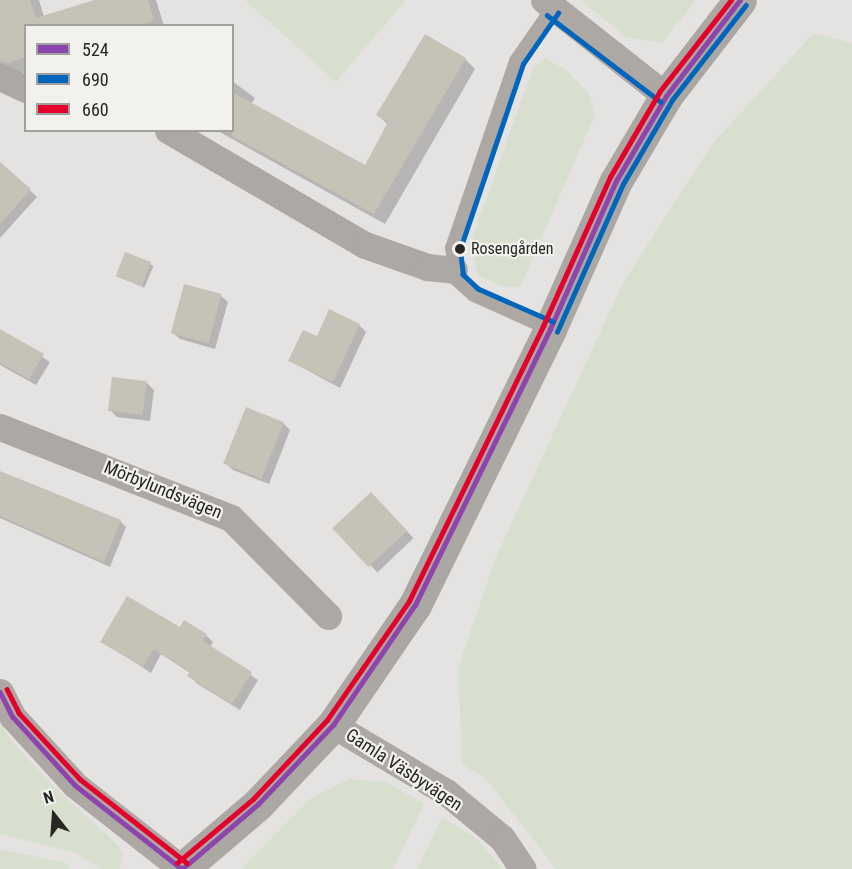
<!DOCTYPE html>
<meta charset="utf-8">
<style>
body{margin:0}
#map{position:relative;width:852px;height:869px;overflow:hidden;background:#e4e3e2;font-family:"Roboto Condensed",sans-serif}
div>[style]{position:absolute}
.green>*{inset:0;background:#d9dfce}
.shadow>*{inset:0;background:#0003;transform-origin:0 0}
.building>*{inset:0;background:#c6c2b8;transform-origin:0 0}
.lane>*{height:14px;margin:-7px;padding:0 7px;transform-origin:7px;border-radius:7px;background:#ada8a4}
.street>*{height:27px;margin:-13.5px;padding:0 13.5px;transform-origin:13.5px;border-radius:13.5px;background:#ada8a4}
.secondary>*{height:33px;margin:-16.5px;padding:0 16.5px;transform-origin:16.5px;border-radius:16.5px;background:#aba7a2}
.bus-1>*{height:4.5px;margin:-2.25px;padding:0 2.25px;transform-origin:2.25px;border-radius:2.25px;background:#8e44ad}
.bus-2>*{height:4.5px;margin:-2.25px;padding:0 2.25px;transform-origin:2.25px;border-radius:2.25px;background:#0065bd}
.bus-3>*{height:4.5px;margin:-2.25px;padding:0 2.25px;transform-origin:2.25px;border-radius:2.25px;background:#e4002b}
.dots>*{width:16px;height:16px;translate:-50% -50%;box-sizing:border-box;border:3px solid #f2f1ee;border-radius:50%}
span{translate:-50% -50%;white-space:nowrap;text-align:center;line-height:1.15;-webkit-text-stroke:4.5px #f2f1ee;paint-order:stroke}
.bus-label{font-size:16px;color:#262625}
.left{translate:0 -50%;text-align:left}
.street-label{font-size:18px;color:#262625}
.legend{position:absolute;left:24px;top:24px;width:210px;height:108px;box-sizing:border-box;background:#f2f1ee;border:2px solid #a0a09e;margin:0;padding:8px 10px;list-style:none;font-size:18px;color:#262625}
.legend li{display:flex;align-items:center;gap:12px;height:30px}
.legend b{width:30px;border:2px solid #a0a09e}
.north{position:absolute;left:24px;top:785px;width:60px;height:60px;-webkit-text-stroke:4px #f2f1ee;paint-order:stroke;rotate:343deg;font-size:16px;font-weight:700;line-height:24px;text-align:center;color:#262625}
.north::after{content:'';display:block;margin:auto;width:21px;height:27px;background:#262625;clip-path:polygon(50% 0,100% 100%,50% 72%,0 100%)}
</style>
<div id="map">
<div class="green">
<div style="clip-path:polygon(245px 0,406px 0,336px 82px)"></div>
<div style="clip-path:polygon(581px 0,696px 0,662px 43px,626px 37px)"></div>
<div style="clip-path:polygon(814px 33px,852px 43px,852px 869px,556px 869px,487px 780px,462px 764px,458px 668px,495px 559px,623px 283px,712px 144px)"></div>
<div style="clip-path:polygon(545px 58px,566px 70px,590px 95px,595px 115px,520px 287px,502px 286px,477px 275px,471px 242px,533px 68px)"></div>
<div style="clip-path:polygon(0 722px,10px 739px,53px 786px,119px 846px,123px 854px,120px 869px,101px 869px,76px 853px,0 834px)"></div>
<div style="clip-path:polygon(349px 779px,387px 782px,424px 804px,393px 869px,241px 869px,311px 798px)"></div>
<div style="clip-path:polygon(442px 817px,476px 838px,503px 869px,417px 869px)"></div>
<div style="clip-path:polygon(0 849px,66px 863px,71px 869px,0 869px)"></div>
</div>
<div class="shadow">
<div style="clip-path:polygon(0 0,39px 0,44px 17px,99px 0,156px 0,164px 26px,26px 26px,26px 72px,4px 78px,0 74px)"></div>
<div style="clip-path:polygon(465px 59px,475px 69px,385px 224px,216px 130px,232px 130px,232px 81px,255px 98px,251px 104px,365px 167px,388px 125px,378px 115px)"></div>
<div style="clip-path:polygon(0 163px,37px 197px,0 238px)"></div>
<div style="left:126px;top:254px;width:30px;height:24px;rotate:23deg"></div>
<div style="clip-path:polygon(221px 296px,228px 302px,215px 349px,180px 339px,173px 333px)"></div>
<div style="clip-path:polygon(359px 325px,366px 332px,340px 388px,290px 361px)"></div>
<div style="clip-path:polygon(0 330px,50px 362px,36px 385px,0 365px)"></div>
<div style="clip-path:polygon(147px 383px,154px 390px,150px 421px,117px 417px,110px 410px)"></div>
<div style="clip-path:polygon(283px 423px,290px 430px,269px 484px,233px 470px,226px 464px)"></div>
<div style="clip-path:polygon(0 473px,120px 521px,126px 527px,110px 567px,0 518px)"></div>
<div style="left:371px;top:494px;width:61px;height:50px;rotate:46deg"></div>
<div style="clip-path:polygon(180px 629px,206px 635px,213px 642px,210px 647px,258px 680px,240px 710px,196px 683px,190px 673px,161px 654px,151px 673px,102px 641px)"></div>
</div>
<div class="building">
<div style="clip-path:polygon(0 0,30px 0,36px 18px,94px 0,148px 0,154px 20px,138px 26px,26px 26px,26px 57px,7px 63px,0 61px)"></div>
<div style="clip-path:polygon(425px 34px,466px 58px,374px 214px,232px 136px,232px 92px,365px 165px,388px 122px,376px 115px)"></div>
<div style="clip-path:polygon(0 162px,31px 189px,0 224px)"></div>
<div style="left:125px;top:252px;width:28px;height:26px;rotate:21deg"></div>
<div style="left:184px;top:284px;width:39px;height:51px;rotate:15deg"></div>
<div style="clip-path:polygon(329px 309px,360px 324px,333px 382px,288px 361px,303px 330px,317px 336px)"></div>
<div style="clip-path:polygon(0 329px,44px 354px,29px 379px,0 363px)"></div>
<div style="left:112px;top:377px;width:35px;height:34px;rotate:7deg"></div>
<div style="left:246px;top:407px;width:41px;height:61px;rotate:22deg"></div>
<div style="clip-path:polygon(0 471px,121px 520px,104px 562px,0 516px)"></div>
<div style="left:371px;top:492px;width:53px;height:53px;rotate:47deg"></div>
<div style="clip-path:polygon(127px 596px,180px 627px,184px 620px,207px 634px,203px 641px,252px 672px,232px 704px,187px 676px,190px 672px,154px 649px,143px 667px,100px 642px)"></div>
</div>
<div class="lane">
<div style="left:550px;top:329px;width:83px;rotate:-155.9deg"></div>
<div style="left:474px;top:295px;width:24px;rotate:-138deg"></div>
<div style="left:456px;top:279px;width:31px;rotate:-97deg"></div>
<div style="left:452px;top:248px;width:198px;rotate:-71.1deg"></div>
<div style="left:516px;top:61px;width:63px;rotate:-55.3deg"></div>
</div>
<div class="street">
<div style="left:544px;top:0;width:155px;rotate:38.2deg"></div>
<div style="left:0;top:77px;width:29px;rotate:25deg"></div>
<div style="left:168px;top:130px;width:228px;rotate:30.3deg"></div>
<div style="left:365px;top:245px;width:66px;rotate:19.5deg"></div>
<div style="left:427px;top:267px;width:27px;rotate:6deg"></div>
<div style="left:0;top:427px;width:248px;rotate:21.5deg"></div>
<div style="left:231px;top:518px;width:138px;rotate:45.3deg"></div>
<div style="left:0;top:692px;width:28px;rotate:63deg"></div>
<div style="left:13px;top:717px;width:92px;rotate:47.6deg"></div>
<div style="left:75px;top:785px;width:136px;rotate:38.1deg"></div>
<div style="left:333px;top:725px;width:131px;rotate:30.7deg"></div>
<div style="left:446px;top:792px;width:72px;rotate:39.4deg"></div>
<div style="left:502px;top:838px;width:37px;rotate:56deg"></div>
</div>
<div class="secondary">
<div style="left:182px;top:869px;width:100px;rotate:-40.5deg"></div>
<div style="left:258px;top:804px;width:109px;rotate:-46.5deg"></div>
<div style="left:333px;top:725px;width:145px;rotate:-55.7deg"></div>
<div style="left:415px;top:605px;width:307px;rotate:-63.9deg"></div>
<div style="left:550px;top:329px;width:162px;rotate:-66deg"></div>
<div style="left:616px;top:181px;width:99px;rotate:-59.5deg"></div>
<div style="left:666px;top:96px;width:121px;rotate:-52.4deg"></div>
</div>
<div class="bus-1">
<div style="left:0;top:692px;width:28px;rotate:63deg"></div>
<div style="left:13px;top:717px;width:92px;rotate:47.6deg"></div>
<div style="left:75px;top:785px;width:136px;rotate:38.1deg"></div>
<div style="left:182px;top:869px;width:100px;rotate:-40.5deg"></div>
<div style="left:258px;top:804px;width:109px;rotate:-46.5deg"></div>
<div style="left:333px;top:725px;width:145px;rotate:-55.7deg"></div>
<div style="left:415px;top:605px;width:307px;rotate:-63.9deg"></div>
<div style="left:550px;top:329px;width:162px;rotate:-66deg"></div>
<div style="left:616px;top:181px;width:99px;rotate:-59.5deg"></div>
<div style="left:666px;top:96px;width:121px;rotate:-52.4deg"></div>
</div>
<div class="bus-2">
<div style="left:547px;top:15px;width:143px;rotate:37.3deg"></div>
<div style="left:553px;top:322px;width:82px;rotate:-156.3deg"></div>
<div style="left:478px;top:289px;width:21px;rotate:-137deg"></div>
<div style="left:463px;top:275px;width:26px;rotate:-97deg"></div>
<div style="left:460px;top:249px;width:195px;rotate:-71.2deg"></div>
<div style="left:523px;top:64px;width:62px;rotate:-55.5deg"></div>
<div style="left:557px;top:332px;width:162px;rotate:-66deg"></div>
<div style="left:623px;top:184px;width:97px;rotate:-59.7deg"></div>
<div style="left:672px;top:100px;width:120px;rotate:-52.1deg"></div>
</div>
<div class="bus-3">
<div style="left:7px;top:689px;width:27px;rotate:63deg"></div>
<div style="left:19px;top:713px;width:90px;rotate:47.3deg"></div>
<div style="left:80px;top:779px;width:136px;rotate:38.1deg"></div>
<div style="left:177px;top:863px;width:99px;rotate:-40.1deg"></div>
<div style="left:253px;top:799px;width:108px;rotate:-46.9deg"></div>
<div style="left:327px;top:720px;width:145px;rotate:-55.4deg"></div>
<div style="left:409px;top:601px;width:306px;rotate:-64deg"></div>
<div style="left:543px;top:326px;width:163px;rotate:-65.8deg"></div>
<div style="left:610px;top:177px;width:99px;rotate:-59.8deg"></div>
<div style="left:660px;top:91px;width:115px;rotate:-52deg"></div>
</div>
<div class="dots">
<div style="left:460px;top:249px;background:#262625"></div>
</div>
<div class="bus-label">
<span class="left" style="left:471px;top:249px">Rosengården</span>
</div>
<div class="street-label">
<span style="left:163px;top:490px;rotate:22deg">Mörbylundsvägen</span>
<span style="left:404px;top:770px;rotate:33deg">Gamla Väsbyvägen</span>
</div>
<ul class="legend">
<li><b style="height:8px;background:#8e44ad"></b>524</li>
<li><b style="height:8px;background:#0065bd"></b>690</li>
<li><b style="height:8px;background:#e4002b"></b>660</li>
</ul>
<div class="north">N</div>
</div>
